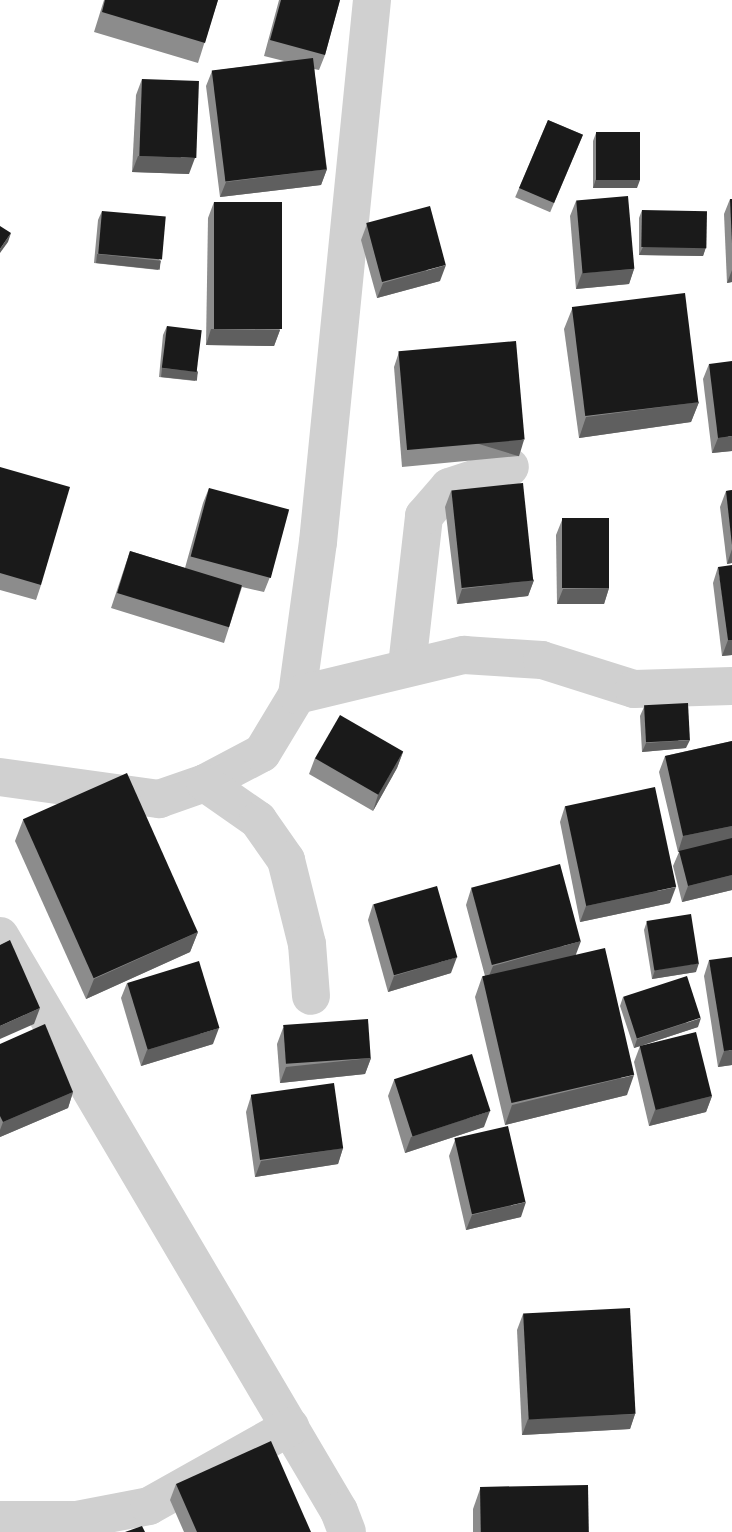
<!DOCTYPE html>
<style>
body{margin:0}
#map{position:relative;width:732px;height:1532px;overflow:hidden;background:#fff;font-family:"Space Grotesk",sans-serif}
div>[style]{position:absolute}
.minor>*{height:38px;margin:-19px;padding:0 19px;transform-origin:19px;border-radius:19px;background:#d0d0d0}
.wall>*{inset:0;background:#8c8c8c;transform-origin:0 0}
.shaded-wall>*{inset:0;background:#5f5f5f;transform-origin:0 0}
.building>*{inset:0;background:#1a1a1a;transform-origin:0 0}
span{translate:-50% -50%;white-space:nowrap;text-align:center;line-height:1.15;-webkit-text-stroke:7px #fff;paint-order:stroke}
</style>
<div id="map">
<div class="minor">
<div style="left:407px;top:666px;width:151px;rotate:-83.5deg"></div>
<div style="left:424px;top:516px;width:38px;rotate:-49deg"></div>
<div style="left:449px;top:487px;width:64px;rotate:-18.2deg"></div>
<div style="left:297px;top:695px;width:154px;rotate:-82.2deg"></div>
<div style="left:318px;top:542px;width:545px;rotate:-84.31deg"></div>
<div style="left:0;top:777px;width:161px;rotate:7.9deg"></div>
<div style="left:159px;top:799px;width:49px;rotate:-19.2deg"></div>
<div style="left:205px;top:783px;width:64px;rotate:-27.8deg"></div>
<div style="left:262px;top:753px;width:68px;rotate:-58.9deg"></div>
<div style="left:297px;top:695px;width:172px;rotate:-13.5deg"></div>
<div style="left:464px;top:655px;width:78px;rotate:3.7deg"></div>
<div style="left:542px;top:660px;width:96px;rotate:17.5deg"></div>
<div style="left:634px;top:689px;width:98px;rotate:-1.8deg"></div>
<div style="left:205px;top:783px;width:65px;rotate:34.9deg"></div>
<div style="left:258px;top:820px;width:49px;rotate:55deg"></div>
<div style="left:286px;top:860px;width:87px;rotate:76deg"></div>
<div style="left:307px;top:944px;width:52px;rotate:85.6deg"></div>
<div style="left:0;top:936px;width:667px;rotate:59.48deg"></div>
<div style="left:339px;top:1511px;width:22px;rotate:69deg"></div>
<div style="left:0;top:1520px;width:77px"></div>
<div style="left:77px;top:1520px;width:73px;rotate:-11deg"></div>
<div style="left:149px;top:1506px;width:162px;rotate:-29.3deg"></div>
</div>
<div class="wall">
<div style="clip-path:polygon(104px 0,218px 0,198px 63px,94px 32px)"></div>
<div style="clip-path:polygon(279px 0,340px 0,325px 55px,319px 70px,314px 69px,327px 169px,321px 185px,220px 197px,206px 86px,212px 71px,284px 61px,264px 56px)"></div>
<div style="clip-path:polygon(142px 79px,189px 174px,132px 172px,136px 95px)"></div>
<div style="left:548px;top:120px;width:38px;height:84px;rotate:23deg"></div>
<div style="clip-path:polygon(596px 133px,637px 188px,593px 188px,593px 141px)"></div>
<div style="clip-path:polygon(730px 199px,732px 199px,732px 282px,727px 283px,724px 214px)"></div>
<div style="clip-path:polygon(576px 201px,634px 269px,629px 284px,576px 289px,570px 216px)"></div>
<div style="clip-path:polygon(214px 202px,280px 330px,274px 346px,206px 345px,208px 218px)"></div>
<div style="clip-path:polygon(642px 210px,706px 247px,703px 256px,639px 255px,639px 218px)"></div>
<div style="clip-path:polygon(102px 211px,161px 261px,158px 270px,94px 263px,98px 220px)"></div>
<div style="clip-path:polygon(367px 224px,440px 281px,377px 298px,361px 240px)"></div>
<div style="clip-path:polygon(572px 309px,699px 402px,691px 422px,579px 438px,564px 329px)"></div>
<div style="clip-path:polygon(167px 326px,198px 372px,195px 381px,159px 377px,163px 335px)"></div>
<div style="clip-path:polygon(399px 352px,519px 456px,402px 467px,394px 367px)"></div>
<div style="clip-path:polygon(709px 364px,732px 451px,712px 453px,703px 379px)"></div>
<div style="clip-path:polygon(0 467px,41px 585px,36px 600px,0 590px)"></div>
<div style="clip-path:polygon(209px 488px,270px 577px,264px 592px,242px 587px,224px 643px,111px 608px,130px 551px,185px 568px,203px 503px)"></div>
<div style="clip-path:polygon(732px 490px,732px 563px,727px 564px,720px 507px,726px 491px)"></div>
<div style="clip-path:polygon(451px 491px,534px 580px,528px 596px,457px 604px,445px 507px)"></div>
<div style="clip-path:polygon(562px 520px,609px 588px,604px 604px,557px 604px,556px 535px)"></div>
<div style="clip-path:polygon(718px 567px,732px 655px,722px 656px,713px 583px)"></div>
<div style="clip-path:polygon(644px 707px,686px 748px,642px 752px,640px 716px)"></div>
<div style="clip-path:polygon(732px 741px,732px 890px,682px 902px,673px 866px,679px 852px,678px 852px,659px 772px,665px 756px)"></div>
<div style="clip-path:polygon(403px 752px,397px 768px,373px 811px,309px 774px,315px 758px)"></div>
<div style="clip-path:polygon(565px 806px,670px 903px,580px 922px,560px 822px)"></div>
<div style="clip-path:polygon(23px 820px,198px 932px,190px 952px,86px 999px,15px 841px)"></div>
<div style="clip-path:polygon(471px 889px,576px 955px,627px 1095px,505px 1125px,475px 997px,482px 977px,485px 976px,466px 905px)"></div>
<div style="clip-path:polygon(373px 904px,451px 973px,388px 992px,368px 920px)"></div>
<div style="clip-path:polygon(647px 921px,696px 972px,652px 979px,644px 930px)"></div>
<div style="clip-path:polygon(709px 960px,732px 1065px,718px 1067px,704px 976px)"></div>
<div style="clip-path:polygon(127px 983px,213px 1044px,141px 1066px,121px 998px)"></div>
<div style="clip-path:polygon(623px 997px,698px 1027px,634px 1048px,620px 1006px)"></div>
<div style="clip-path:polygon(283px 1028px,371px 1058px,365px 1074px,280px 1083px,277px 1044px)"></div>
<div style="clip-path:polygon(0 1044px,73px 1092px,68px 1108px,0 1137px)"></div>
<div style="clip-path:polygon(640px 1046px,712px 1096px,706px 1112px,649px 1126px,634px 1062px)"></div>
<div style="clip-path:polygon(394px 1080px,484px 1127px,405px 1153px,388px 1096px)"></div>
<div style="clip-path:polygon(251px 1096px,343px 1148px,338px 1164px,255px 1177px,246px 1112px)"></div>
<div style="clip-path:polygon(455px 1140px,521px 1217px,466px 1230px,449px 1156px)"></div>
<div style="clip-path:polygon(523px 1314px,635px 1414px,630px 1429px,522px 1435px,517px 1330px)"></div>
<div style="clip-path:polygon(176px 1484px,311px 1532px,184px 1532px,170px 1500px)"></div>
<div style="clip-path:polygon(480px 1489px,589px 1532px,473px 1532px,473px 1509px)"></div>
</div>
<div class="shaded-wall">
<div style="clip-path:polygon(138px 156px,195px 158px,189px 174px,132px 172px)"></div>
<div style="clip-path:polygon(327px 169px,321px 185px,220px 197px,226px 182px)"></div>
<div style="clip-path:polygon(596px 179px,640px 180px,637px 188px,593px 188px)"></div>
<div style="clip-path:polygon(11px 233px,8px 242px,0 253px,0 249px)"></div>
<div style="clip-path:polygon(643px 247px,706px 247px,703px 256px,639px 255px)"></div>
<div style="left:97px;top:254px;width:64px;height:9px;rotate:6deg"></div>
<div style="clip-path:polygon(446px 265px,440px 281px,377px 298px,383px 283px)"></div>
<div style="clip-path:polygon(634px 269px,629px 284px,576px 289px,582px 273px)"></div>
<div style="clip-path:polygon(732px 270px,732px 282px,727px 283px)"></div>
<div style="clip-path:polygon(211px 329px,280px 330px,274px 346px,206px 345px)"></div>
<div style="left:162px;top:368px;width:36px;height:9px;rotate:6deg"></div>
<div style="clip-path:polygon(699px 402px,691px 422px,579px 438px,586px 417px)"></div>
<div style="clip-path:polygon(732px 436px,732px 451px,712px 453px,718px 438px)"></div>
<div style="left:524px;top:440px;width:17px;height:117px;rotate:107deg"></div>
<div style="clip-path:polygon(732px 549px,732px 563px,727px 564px)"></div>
<div style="clip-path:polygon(534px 580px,528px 596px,457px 604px,462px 589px)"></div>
<div style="clip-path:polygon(609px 588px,604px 604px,557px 604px,563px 589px)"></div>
<div style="clip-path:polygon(728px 640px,732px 640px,732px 655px,722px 656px)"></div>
<div style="clip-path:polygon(690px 740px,686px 748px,642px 752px,646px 743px)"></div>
<div style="clip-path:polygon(403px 752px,397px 768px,373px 811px,378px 795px)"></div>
<div style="clip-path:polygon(732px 826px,732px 840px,678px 852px,683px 836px)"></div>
<div style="clip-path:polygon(732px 875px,732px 890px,682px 902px,688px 886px)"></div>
<div style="clip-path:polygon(676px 887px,670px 903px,580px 922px,586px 906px)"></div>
<div style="clip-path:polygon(198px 932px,190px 952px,86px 999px,94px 979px)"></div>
<div style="clip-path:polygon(581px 941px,575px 957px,487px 981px,493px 966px)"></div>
<div style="clip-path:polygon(457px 957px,451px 973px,388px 992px,394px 976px)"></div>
<div style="clip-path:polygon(699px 963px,696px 972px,652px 979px,655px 970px)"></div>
<div style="clip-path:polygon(40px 1008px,34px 1024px,0 1039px,0 1026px)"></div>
<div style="clip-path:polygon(701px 1018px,698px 1027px,634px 1048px,637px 1039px)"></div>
<div style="clip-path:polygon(219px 1028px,213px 1044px,141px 1066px,147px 1050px)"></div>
<div style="clip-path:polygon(732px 1050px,732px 1065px,718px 1067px,724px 1051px)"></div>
<div style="clip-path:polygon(371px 1058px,365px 1074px,280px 1083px,286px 1067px)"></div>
<div style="clip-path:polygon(634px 1075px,627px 1095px,505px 1125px,512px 1105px)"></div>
<div style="clip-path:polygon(73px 1092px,68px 1108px,0 1137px,0 1130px,3px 1122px)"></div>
<div style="clip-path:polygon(712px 1096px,706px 1112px,649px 1126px,655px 1110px)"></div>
<div style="clip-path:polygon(490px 1111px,484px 1127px,405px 1153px,411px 1137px)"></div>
<div style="clip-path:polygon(343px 1148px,338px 1164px,255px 1177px,261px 1161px)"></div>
<div style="clip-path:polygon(526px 1202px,521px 1217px,466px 1230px,472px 1215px)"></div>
<div style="clip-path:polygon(635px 1414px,630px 1429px,522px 1435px,528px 1419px)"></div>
</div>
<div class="building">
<div style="clip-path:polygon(105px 0,218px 0,205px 43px,102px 12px)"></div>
<div style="clip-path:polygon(281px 0,340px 0,325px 55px,270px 40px)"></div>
<div style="left:313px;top:58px;width:112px;height:102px;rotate:83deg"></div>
<div style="left:142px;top:79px;width:57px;height:77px;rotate:2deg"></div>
<div style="left:548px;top:120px;width:38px;height:74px;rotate:23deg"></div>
<div style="left:640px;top:132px;width:48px;height:44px;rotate:90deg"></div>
<div style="left:628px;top:196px;width:73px;height:52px;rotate:85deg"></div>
<div style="clip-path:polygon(730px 199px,732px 199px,732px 243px)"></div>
<div style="left:214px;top:202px;width:68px;height:127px"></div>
<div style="left:430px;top:206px;width:61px;height:66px;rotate:75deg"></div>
<div style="left:642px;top:210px;width:65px;height:37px;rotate:1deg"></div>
<div style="left:102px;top:211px;width:64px;height:43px;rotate:5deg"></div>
<div style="clip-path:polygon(0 226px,11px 233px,0 249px)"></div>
<div style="left:685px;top:293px;width:110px;height:114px;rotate:83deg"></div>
<div style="left:167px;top:326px;width:35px;height:42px;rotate:7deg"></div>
<div style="left:516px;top:341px;width:99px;height:118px;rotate:85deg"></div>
<div style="clip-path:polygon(732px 361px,732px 436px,718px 438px,709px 364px)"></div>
<div style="clip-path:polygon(0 467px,70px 487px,41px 585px,0 573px)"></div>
<div style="left:523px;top:483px;width:98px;height:72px;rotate:84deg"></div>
<div style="left:209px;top:488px;width:83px;height:71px;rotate:15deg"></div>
<div style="clip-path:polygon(732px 490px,732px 545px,726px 491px)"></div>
<div style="left:609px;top:518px;width:70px;height:47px;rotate:90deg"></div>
<div style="left:130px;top:551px;width:117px;height:44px;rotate:17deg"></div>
<div style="clip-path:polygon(732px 565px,732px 640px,728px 640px,718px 567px)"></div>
<div style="left:688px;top:703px;width:37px;height:44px;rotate:87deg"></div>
<div style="left:340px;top:715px;width:73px;height:50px;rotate:30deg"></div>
<div style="clip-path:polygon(732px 741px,732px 826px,683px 836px,665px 756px)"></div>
<div style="left:127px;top:773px;width:174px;height:114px;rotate:66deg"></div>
<div style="left:655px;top:787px;width:102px;height:92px;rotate:78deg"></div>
<div style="clip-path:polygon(732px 838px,732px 875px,688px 886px,679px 851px)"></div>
<div style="left:560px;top:864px;width:80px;height:92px;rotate:75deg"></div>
<div style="left:437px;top:886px;width:74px;height:66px;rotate:74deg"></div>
<div style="left:691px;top:914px;width:50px;height:45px;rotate:81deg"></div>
<div style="clip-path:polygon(10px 940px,40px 1008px,0 1026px,0 945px)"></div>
<div style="left:605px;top:948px;width:130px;height:126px;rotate:77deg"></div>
<div style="clip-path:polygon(732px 957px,732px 1050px,724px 1051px,709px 960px)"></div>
<div style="left:199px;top:961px;width:70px;height:75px;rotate:73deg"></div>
<div style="left:687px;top:976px;width:44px;height:67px;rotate:72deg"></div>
<div style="left:368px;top:1019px;width:39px;height:85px;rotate:86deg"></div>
<div style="clip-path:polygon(45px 1024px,73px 1092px,3px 1122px,0 1116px,0 1044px)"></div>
<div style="left:696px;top:1032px;width:66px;height:58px;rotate:76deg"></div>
<div style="left:472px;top:1054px;width:60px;height:82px;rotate:72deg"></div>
<div style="left:334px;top:1083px;width:66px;height:84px;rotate:82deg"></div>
<div style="left:508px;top:1126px;width:78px;height:55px;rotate:77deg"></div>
<div style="left:630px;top:1308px;width:106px;height:107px;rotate:87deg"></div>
<div style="clip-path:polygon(271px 1441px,311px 1532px,197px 1532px,176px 1484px)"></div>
<div style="left:588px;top:1485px;width:47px;height:108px;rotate:89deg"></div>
<div style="clip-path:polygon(142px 1526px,145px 1532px,125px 1532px)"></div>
</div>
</div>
